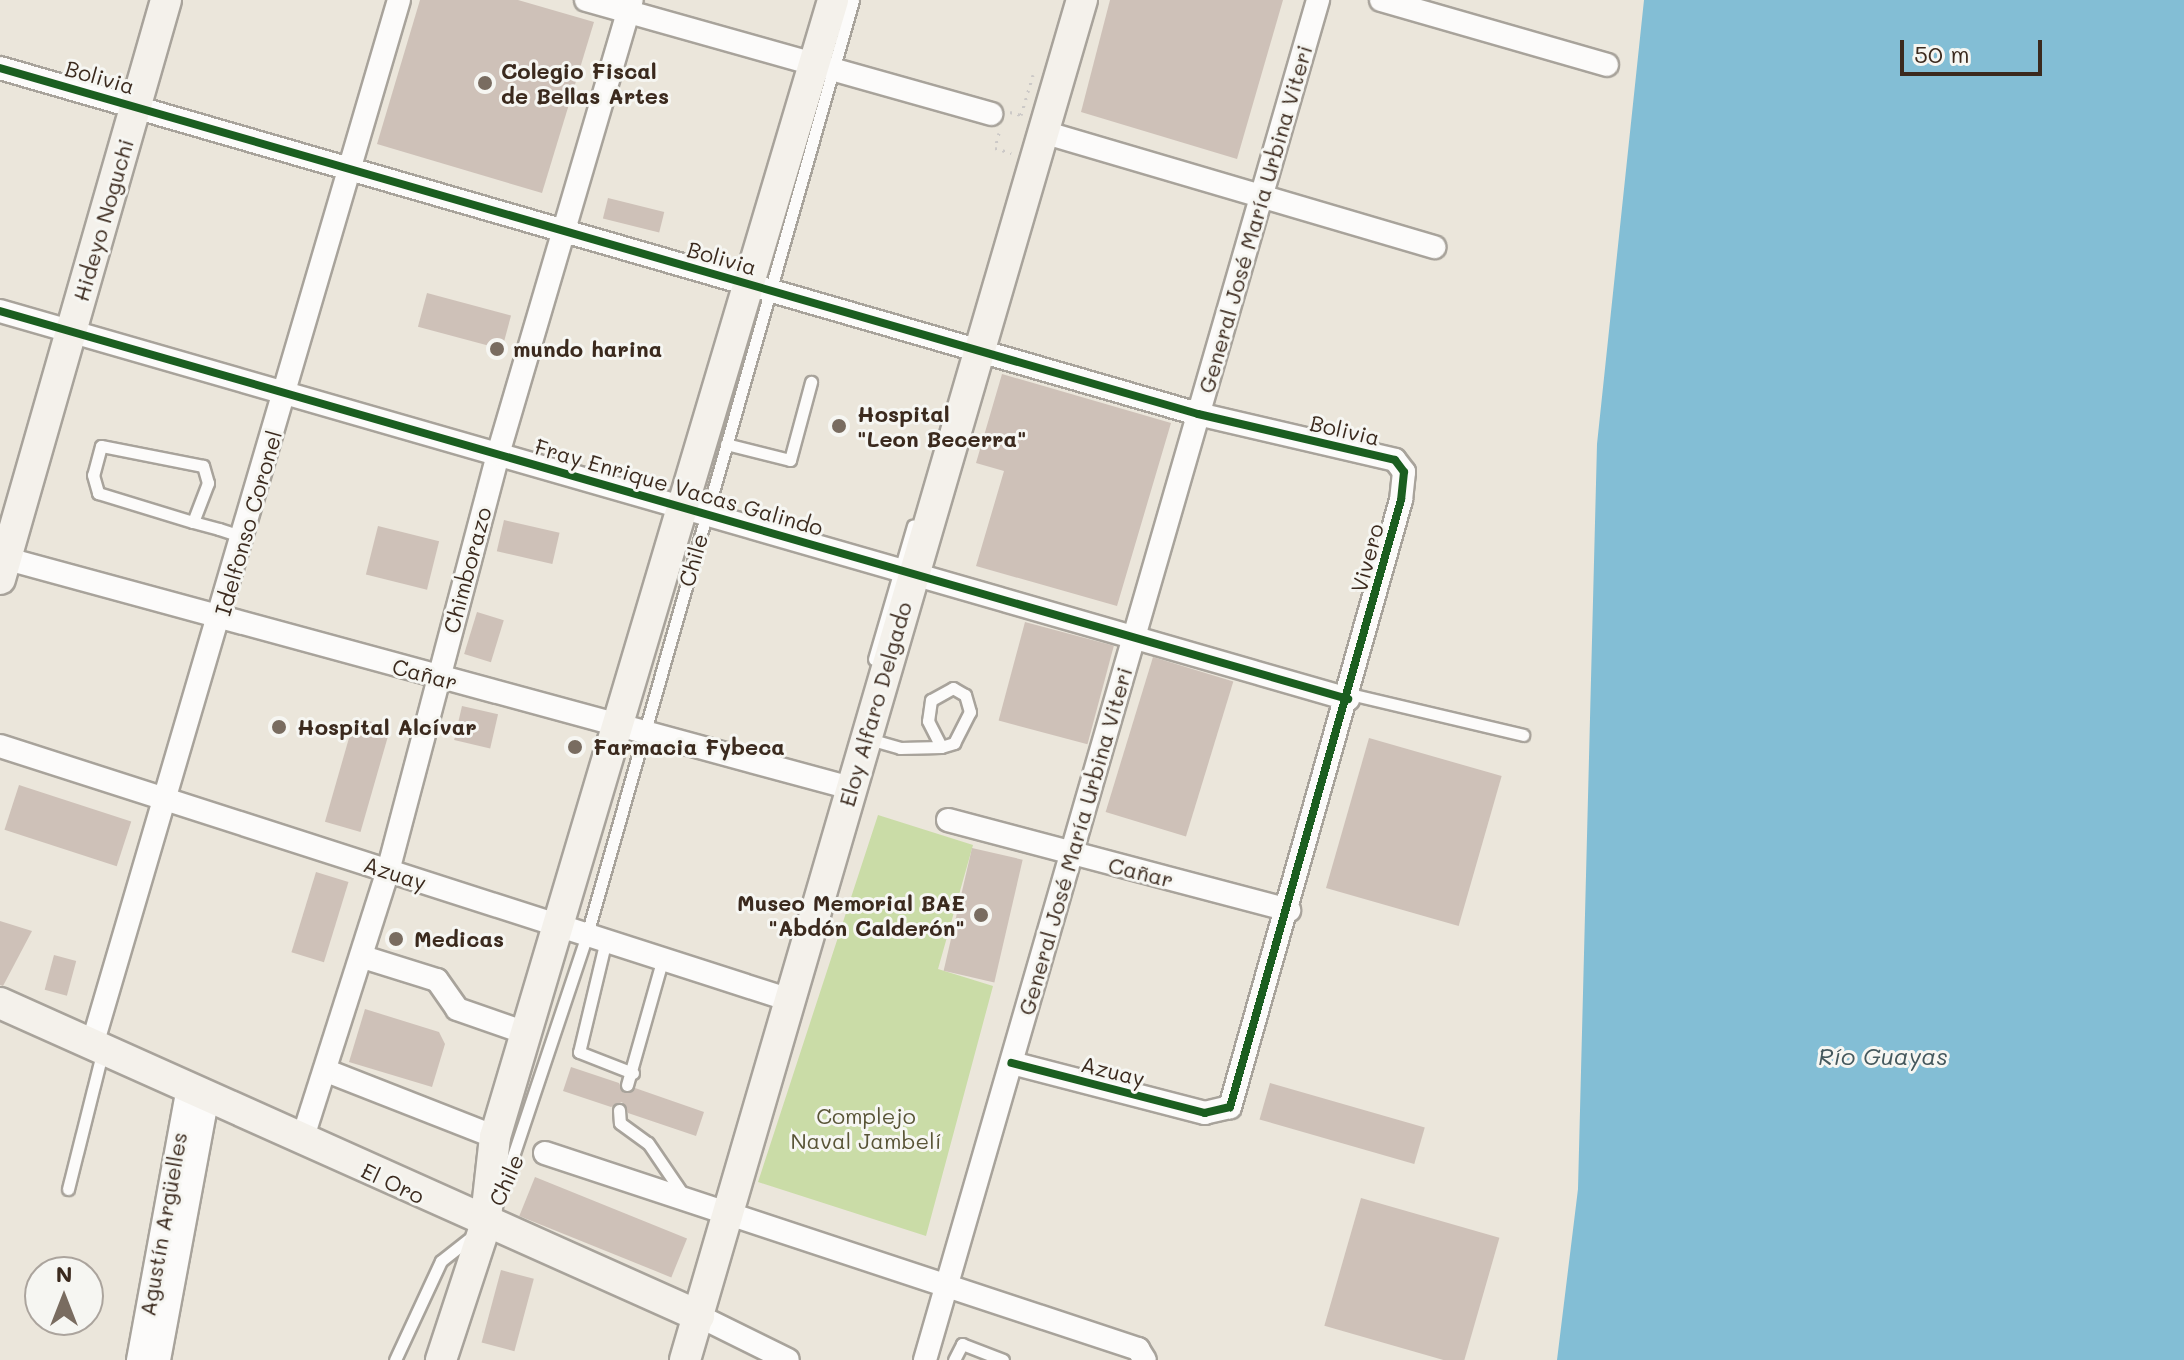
<!DOCTYPE html>
<meta charset="utf-8">
<style>
body{margin:0}
#map{position:relative;width:2184px;height:1360px;overflow:hidden;background:#ebe6db;font-family:Mali,sans-serif}
div>[style]{position:absolute}
.green>*{inset:0;background:#cadca7}
.water>*{inset:0;background:#83bed5}
.building>*{inset:0;background:#cec1b8;transform-origin:0 0}
.path>*{height:3px;margin-top:-1.5px;transform-origin:0;background:repeating-linear-gradient(90deg,#ccc9c7 0 2px,transparent 0 8px)}
.roads{filter:drop-shadow(2px 0 #a8a39b) drop-shadow(-2px 0 #a8a39b) drop-shadow(0 2px #a8a39b) drop-shadow(0 -2px #a8a39b)}
.lane>*{height:11px;margin:-5.5px;padding:0 5.5px;transform-origin:5.5px;border-radius:5.5px;background:#fcfbfa}
.street>*{height:22px;margin:-11px;padding:0 11px;transform-origin:11px;border-radius:11px;background:#fcfbfa}
.secondary>*{height:30px;margin:-15px;padding:0 15px;transform-origin:15px;border-radius:15px;background:#f4f1eb}
.cycleway>*{height:8px;margin:-4px;padding:0 4px;transform-origin:4px;border-radius:4px;background:#1b5e20}
.dots>*{width:22px;height:22px;translate:-50% -50%;box-sizing:border-box;border:4px solid #f6f6f2;border-radius:50%}
span{translate:-50% -50%;white-space:nowrap;text-align:center;line-height:1.15;-webkit-text-stroke:6px #f6f6f2;paint-order:stroke}
.poi-label{font-size:22px;color:#3b2a1e;font-weight:700}
.left{translate:0 -50%;text-align:left}
.right{translate:-100% -50%;text-align:right}
.street-label{font-size:22px;color:#3b2a1e}
.park-label{font-size:22px;color:#585436}
.water-label{font-size:24px;color:#44585d;font-style:italic}
.north{position:absolute;left:24px;top:1256px;width:80px;height:80px;box-sizing:border-box;background:#f6f6f2;border:2px solid #aba49d;border-radius:50%;rotate:0deg;font-size:22px;font-weight:700;line-height:32px;text-align:center;color:#3b2a1e}
.north::after{content:'';display:block;margin:auto;width:28px;height:36px;background:#796c60;clip-path:polygon(50% 0,100% 100%,50% 72%,0 100%)}
.scale{position:absolute;left:1900px;top:40px;width:142px;height:36px;box-sizing:border-box;border:4px solid #3b2a1e;border-top:0;padding-left:10px;font-size:24px;line-height:28px;white-space:nowrap;color:#3b2a1e;-webkit-text-stroke:6px #f6f6f2;paint-order:stroke}
</style>
<div id="map">
<div class="green">
<div style="clip-path:polygon(878px 815px,973px 845px,938px 969px,993px 986px,926px 1236px,758px 1182px)"></div>
</div>
<div class="water">
<div style="clip-path:polygon(1644px 0,2184px 0,2184px 1360px,1557px 1360px,1578px 1189px,1597px 444px)"></div>
</div>
<div class="building">
<div style="clip-path:polygon(420px 0,518px 0,594px 22px,542px 193px,377px 144px)"></div>
<div style="clip-path:polygon(1110px 0,1283px 0,1237px 159px,1081px 112px)"></div>
<div style="left:608px;top:198px;width:58px;height:21px;rotate:14deg"></div>
<div style="left:427px;top:293px;width:87px;height:35px;rotate:15deg"></div>
<div style="clip-path:polygon(1002px 374px,1171px 423px,1117px 606px,976px 566px,1004px 471px,976px 463px)"></div>
<div style="left:504px;top:520px;width:57px;height:32px;rotate:13deg"></div>
<div style="left:378px;top:526px;width:63px;height:50px;rotate:14deg"></div>
<div style="left:477px;top:612px;width:28px;height:44px;rotate:17deg"></div>
<div style="left:1025px;top:622px;width:92px;height:102px;rotate:15deg"></div>
<div style="left:1153px;top:657px;width:84px;height:162px;rotate:17deg"></div>
<div style="left:462px;top:706px;width:37px;height:35px;rotate:13deg"></div>
<div style="left:355px;top:717px;width:37px;height:109px;rotate:16deg"></div>
<div style="left:1369px;top:738px;width:138px;height:156px;rotate:16deg"></div>
<div style="left:19px;top:785px;width:118px;height:47px;rotate:18deg"></div>
<div style="left:972px;top:848px;width:52px;height:126px;rotate:13deg"></div>
<div style="left:316px;top:872px;width:34px;height:84px;rotate:17deg"></div>
<div style="clip-path:polygon(0 921px,32px 931px,3px 986px,0 985px)"></div>
<div style="left:54px;top:955px;width:23px;height:36px;rotate:15deg"></div>
<div style="clip-path:polygon(365px 1009px,439px 1032px,445px 1044px,432px 1087px,349px 1062px)"></div>
<div style="clip-path:polygon(571px 1067px,619px 1083px,624px 1093px,635px 1088px,704px 1112px,696px 1136px,628px 1113px,622px 1102px,611px 1107px,563px 1091px)"></div>
<div style="left:1270px;top:1083px;width:161px;height:38px;rotate:16deg"></div>
<div style="left:535px;top:1177px;width:164px;height:42px;rotate:22deg"></div>
<div style="left:1361px;top:1198px;width:144px;height:133px;rotate:16deg"></div>
<div style="left:501px;top:1270px;width:34px;height:75px;rotate:15deg"></div>
</div>
<div class="path">
<div style="left:1010px;top:112px;width:11px;rotate:15deg"></div>
<div style="left:1021px;top:115px;width:42px;rotate:-73.3deg"></div>
<div style="left:999px;top:133px;width:16px;rotate:105deg"></div>
<div style="left:995px;top:148px;width:17px;rotate:17deg"></div>
</div>
<div class="roads">
<div class="lane">
<div style="left:726px;top:444px;width:66px;rotate:14deg"></div>
<div style="left:790px;top:460px;width:81px;rotate:-74.9deg"></div>
<div style="left:193px;top:522px;width:42px;rotate:-69deg"></div>
<div style="left:208px;top:483px;width:18px;rotate:-106deg"></div>
<div style="left:203px;top:466px;width:104px;rotate:-168.9deg"></div>
<div style="left:101px;top:446px;width:30px;rotate:105deg"></div>
<div style="left:93px;top:475px;width:19px;rotate:74deg"></div>
<div style="left:98px;top:493px;width:99px;rotate:17deg"></div>
<div style="left:193px;top:522px;width:27px;rotate:15deg"></div>
<div style="left:219px;top:529px;width:25px;rotate:18deg"></div>
<div style="left:874px;top:659px;width:139px;rotate:-73.7deg"></div>
<div style="left:1350px;top:694px;width:178px;rotate:13.3deg"></div>
<div style="left:869px;top:739px;width:32px;rotate:16deg"></div>
<div style="left:900px;top:748px;width:41px;rotate:-1.4deg"></div>
<div style="left:941px;top:747px;width:14px;rotate:-17deg"></div>
<div style="left:954px;top:743px;width:35px;rotate:-63deg"></div>
<div style="left:970px;top:712px;width:18px;rotate:-106deg"></div>
<div style="left:965px;top:695px;width:14px;rotate:-150deg"></div>
<div style="left:953px;top:688px;width:25px;rotate:151deg"></div>
<div style="left:931px;top:700px;width:21px;rotate:98deg"></div>
<div style="left:928px;top:721px;width:29px;rotate:63deg"></div>
<div style="left:605px;top:944px;width:111px;rotate:103.5deg"></div>
<div style="left:579px;top:1052px;width:58px;rotate:21.3deg"></div>
<div style="left:627px;top:1085px;width:129px;rotate:-74.2deg"></div>
<div style="left:619px;top:1110px;width:13px;rotate:86deg"></div>
<div style="left:620px;top:1123px;width:34px;rotate:36deg"></div>
<div style="left:648px;top:1143px;width:64px;rotate:55.8deg"></div>
<div style="left:68px;top:1189px;width:143px;rotate:-75.9deg"></div>
<div style="left:500px;top:1195px;width:271px;rotate:-71.5deg"></div>
<div style="left:586px;top:938px;width:975px;rotate:-74.11deg"></div>
<div style="left:395px;top:1360px;width:109px;rotate:-65.1deg"></div>
<div style="left:441px;top:1261px;width:42px;rotate:-38.2deg"></div>
<div style="left:954px;top:1360px;width:18px;rotate:-63deg"></div>
<div style="left:962px;top:1344px;width:44px;rotate:21.3deg"></div>
</div>
<div class="street">
<div style="left:586px;top:0;width:421px;rotate:15.7deg"></div>
<div style="left:1381px;top:0;width:235px;rotate:16deg"></div>
<div style="left:0;top:68px;width:1247px;rotate:16.11deg"></div>
<div style="left:1198px;top:414px;width:202px;rotate:13.1deg"></div>
<div style="left:1395px;top:460px;width:15px;rotate:53deg"></div>
<div style="left:1404px;top:472px;width:28px;rotate:96deg"></div>
<div style="left:1401px;top:500px;width:631px;rotate:105.73deg"></div>
<div style="left:1230px;top:1107px;width:26px;rotate:167deg"></div>
<div style="left:1205px;top:1113px;width:200px;rotate:-165.5deg"></div>
<div style="left:1043px;top:132px;width:408px;rotate:16.4deg"></div>
<div style="left:0;top:311px;width:1403px;rotate:16.06deg"></div>
<div style="left:0;top:557px;width:881px;rotate:15.2deg"></div>
<div style="left:0;top:746px;width:830px;rotate:17.82deg"></div>
<div style="left:948px;top:820px;width:353px;rotate:14.8deg"></div>
<div style="left:363px;top:957px;width:77px;rotate:17.3deg"></div>
<div style="left:437px;top:980px;width:35px;rotate:55deg"></div>
<div style="left:457px;top:1009px;width:73px;rotate:19.2deg"></div>
<div style="left:92px;top:1045px;width:1089px;rotate:-73.63deg"></div>
<div style="left:327px;top:1071px;width:180px;rotate:21.4deg"></div>
<div style="left:302px;top:1140px;width:282px;rotate:-72.3deg"></div>
<div style="left:388px;top:871px;width:431px;rotate:-75.2deg"></div>
<div style="left:498px;top:454px;width:473px;rotate:-73.6deg"></div>
<div style="left:545px;top:1153px;width:625px;rotate:18.29deg"></div>
<div style="left:1138px;top:1349px;width:13px;rotate:58deg"></div>
<div style="left:699px;top:1316px;width:99px;rotate:26.3deg"></div>
<div style="left:138px;top:1360px;width:278px;rotate:-79.6deg"></div>
<div style="left:159px;top:1360px;width:269px;rotate:-79.5deg"></div>
<div style="left:925px;top:1360px;width:1416px;rotate:-73.88deg"></div>
</div>
<div class="secondary">
<div style="left:0;top:579px;width:602px;rotate:-74deg"></div>
<div style="left:0;top:1003px;width:766px;rotate:24.12deg"></div>
<div style="left:441px;top:1360px;width:141px;rotate:-71.8deg"></div>
<div style="left:485px;top:1226px;width:90px;rotate:-83.6deg"></div>
<div style="left:495px;top:1137px;width:1186px;rotate:-73.44deg"></div>
<div style="left:685px;top:1360px;width:1417px;rotate:-73.73deg"></div>
</div>
</div>
<div class="cycleway">
<div style="left:0;top:68px;width:1247px;rotate:16.11deg"></div>
<div style="left:1198px;top:414px;width:202px;rotate:13.1deg"></div>
<div style="left:1395px;top:460px;width:15px;rotate:53deg"></div>
<div style="left:1404px;top:472px;width:28px;rotate:96deg"></div>
<div style="left:1401px;top:500px;width:631px;rotate:105.73deg"></div>
<div style="left:1230px;top:1107px;width:26px;rotate:167deg"></div>
<div style="left:1205px;top:1113px;width:200px;rotate:-165.5deg"></div>
<div style="left:0;top:311px;width:1403px;rotate:16.06deg"></div>
</div>
<div class="dots">
<div style="left:485px;top:83px;background:#796c60"></div>
<div style="left:497px;top:349px;background:#796c60"></div>
<div style="left:839px;top:426px;background:#796c60"></div>
<div style="left:279px;top:727px;background:#796c60"></div>
<div style="left:575px;top:747px;background:#796c60"></div>
<div style="left:981px;top:915px;background:#796c60"></div>
<div style="left:396px;top:939px;background:#796c60"></div>
</div>
<div class="poi-label">
<span class="left" style="left:501px;top:83px">Colegio Fiscal<br>de Bellas Artes</span>
<span class="left" style="left:513px;top:349px">mundo harina</span>
<span class="left" style="left:857px;top:426px">Hospital<br>"Leon Becerra"</span>
<span class="left" style="left:297px;top:727px">Hospital Alcívar</span>
<span class="left" style="left:593px;top:747px">Farmacia Fybeca</span>
<span class="right" style="left:965px;top:915px">Museo Memorial BAE<br>"Abdón Calderón"</span>
<span class="left" style="left:414px;top:939px">Medicas</span>
</div>
<div class="street-label">
<span style="left:100px;top:77px;rotate:16deg">Bolivia</span>
<span style="left:1255px;top:219px;rotate:-74deg">General José María Urbina Viteri</span>
<span style="left:103px;top:220px;rotate:-74deg">Hideyo Noguchi</span>
<span style="left:722px;top:258px;rotate:16deg">Bolivia</span>
<span style="left:1345px;top:430px;rotate:13deg">Bolivia</span>
<span style="left:679px;top:487px;rotate:16deg">Fray Enrique Vacas Galindo</span>
<span style="left:248px;top:523px;rotate:-74deg">Idelfonso Coronel</span>
<span style="left:1367px;top:558px;rotate:-75deg">Vivero</span>
<span style="left:693px;top:560px;rotate:-74deg">Chile</span>
<span style="left:467px;top:570px;rotate:-75deg">Chimborazo</span>
<span style="left:425px;top:674px;rotate:15deg">Cañar</span>
<span style="left:875px;top:704px;rotate:-74deg">Eloy Alfaro Delgado</span>
<span style="left:1075px;top:841px;rotate:-74deg">General José María Urbina Viteri</span>
<span style="left:1141px;top:872px;rotate:14deg">Cañar</span>
<span style="left:395px;top:873px;rotate:18deg">Azuay</span>
<span style="left:1113px;top:1071px;rotate:14deg">Azuay</span>
<span style="left:506px;top:1180px;rotate:-66deg">Chile</span>
<span style="left:393px;top:1183px;rotate:25deg">El Oro</span>
<span style="left:163px;top:1224px;rotate:-80deg">Agustín Argüelles</span>
</div>
<div class="park-label">
<span style="left:866px;top:1128px">Complejo<br>Naval Jambelí</span>
</div>
<div class="water-label">
<span style="left:1883px;top:1056px">Río Guayas</span>
</div>
<div class="north">N</div>
<div class="scale">50 m</div>
</div>
